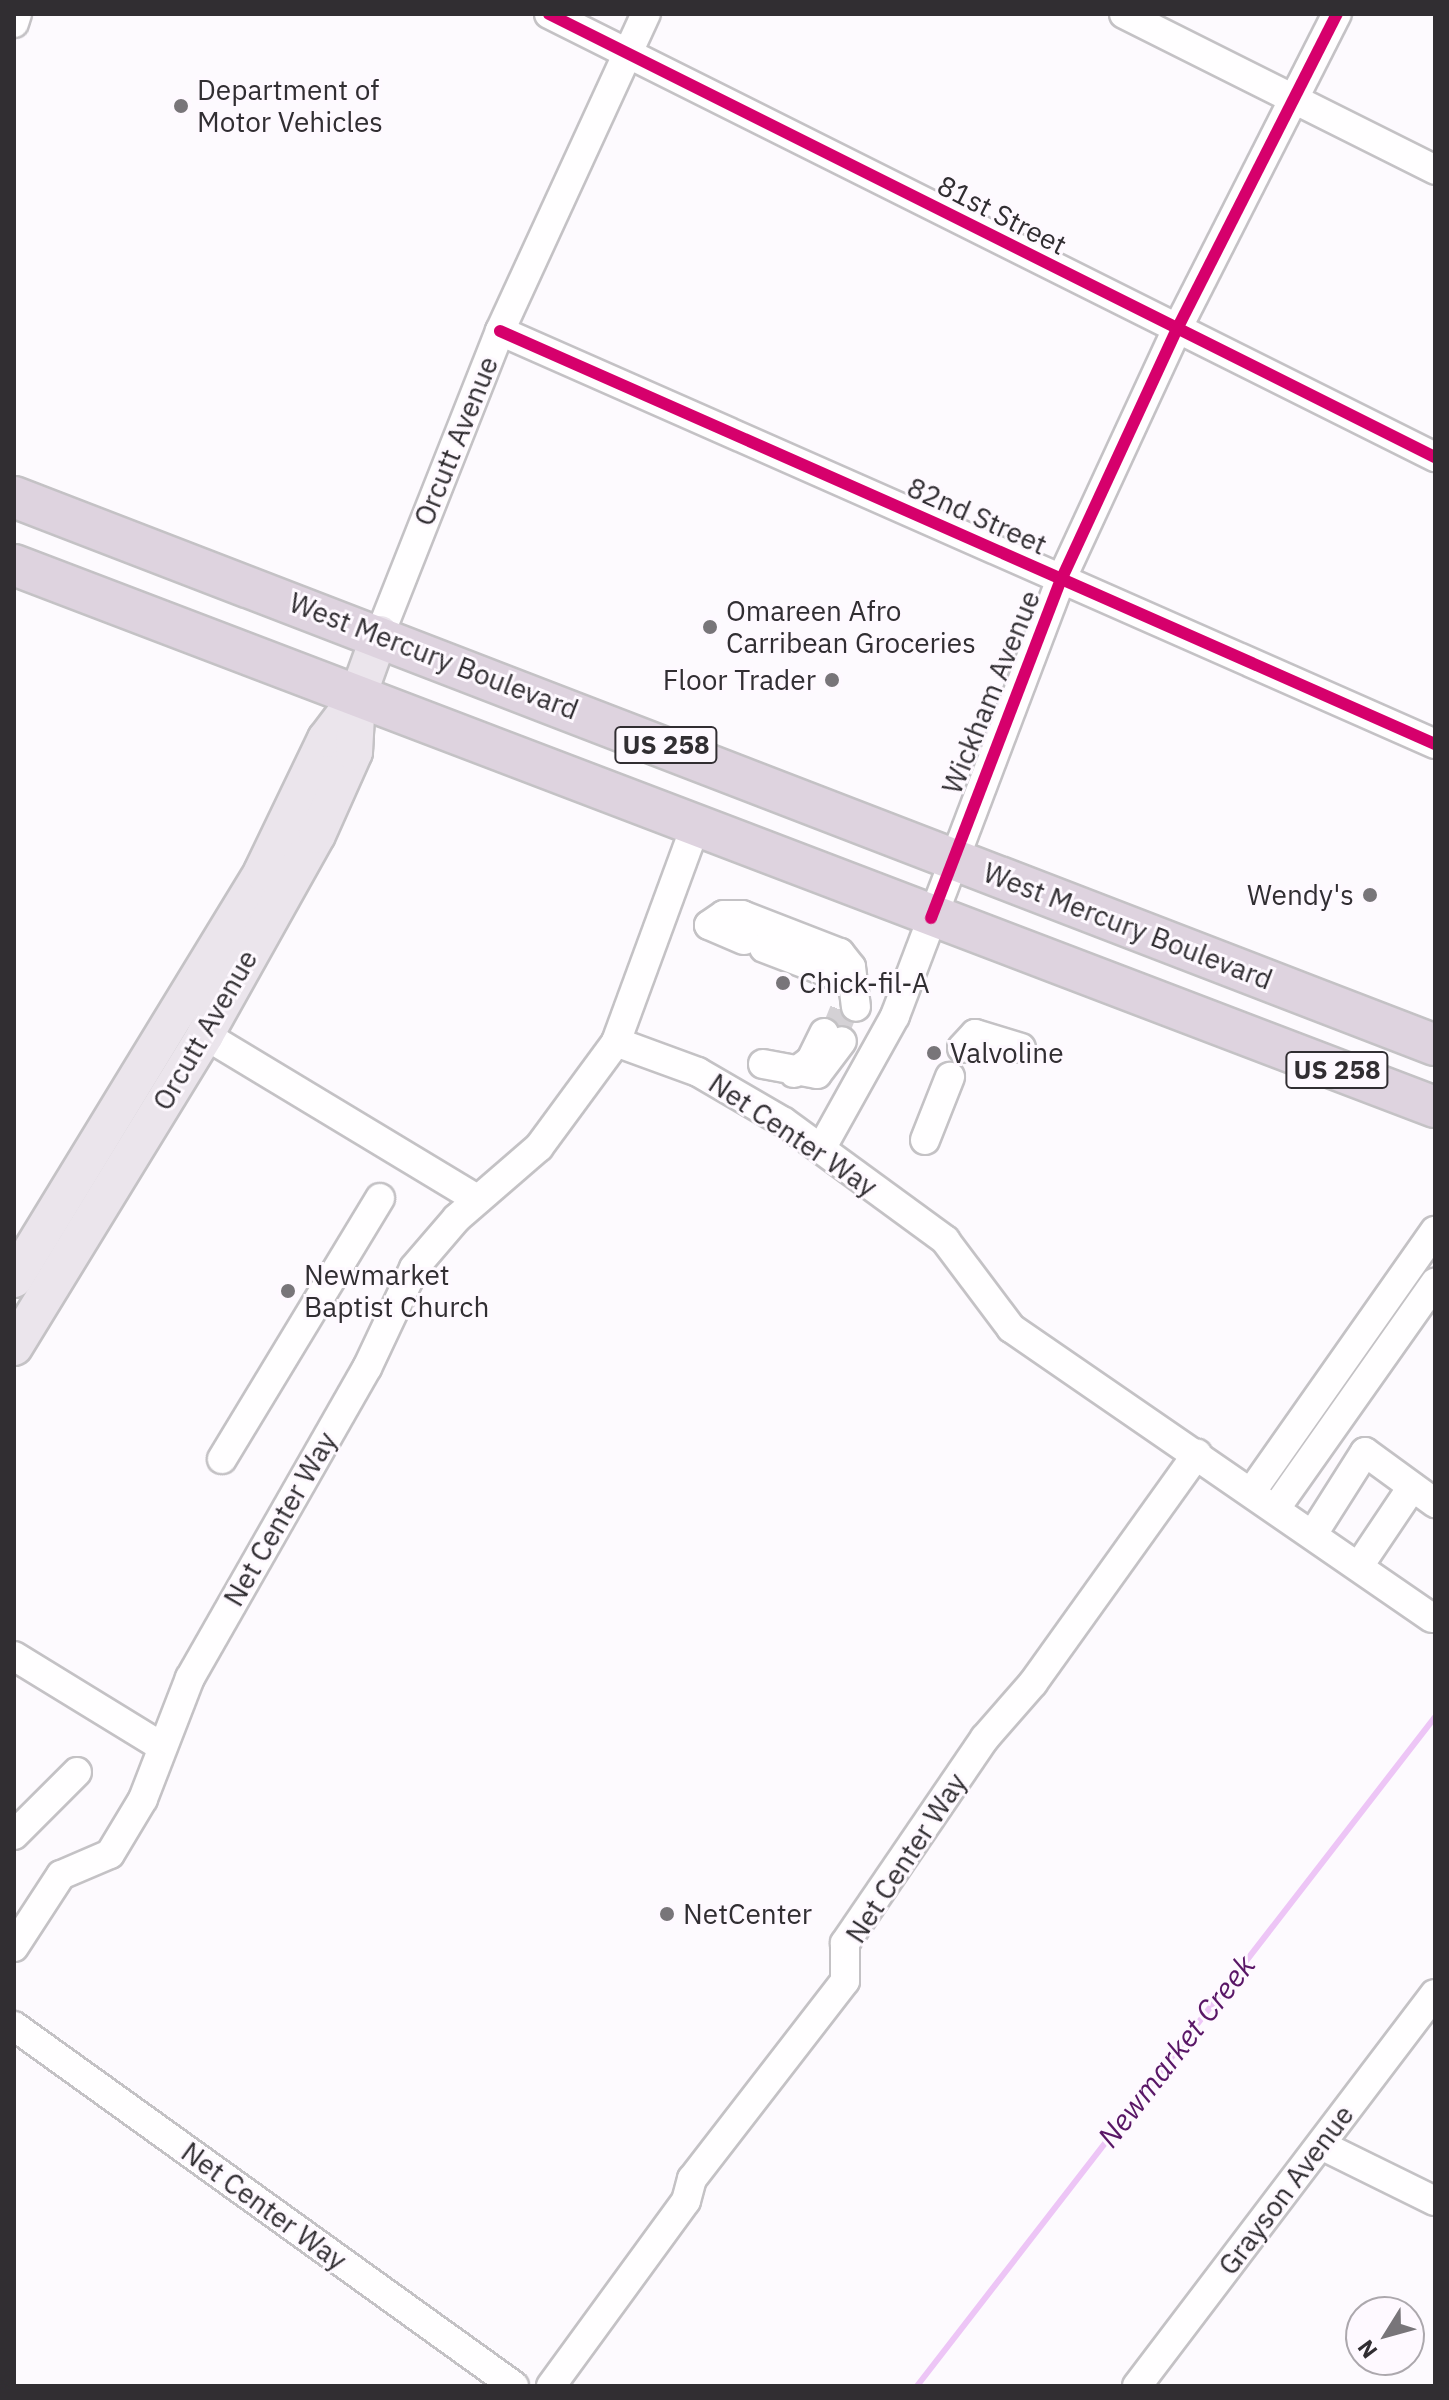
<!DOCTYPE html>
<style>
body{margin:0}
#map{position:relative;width:1449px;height:2400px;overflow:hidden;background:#fdfafe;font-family:"IBM Plex Sans",sans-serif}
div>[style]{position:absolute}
.stream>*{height:6px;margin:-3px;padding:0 3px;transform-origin:3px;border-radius:3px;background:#edc5f6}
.minor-tunnel>*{height:28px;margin-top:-14px;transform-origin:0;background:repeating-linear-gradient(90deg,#d4d1d5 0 28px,transparent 0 42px)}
.roads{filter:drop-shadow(2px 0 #c4c2c5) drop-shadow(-2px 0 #c4c2c5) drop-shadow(0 2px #c4c2c5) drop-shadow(0 -2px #c4c2c5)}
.minor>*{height:28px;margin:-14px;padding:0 14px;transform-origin:14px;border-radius:14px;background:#fffeff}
.major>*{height:36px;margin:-18px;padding:0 18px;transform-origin:18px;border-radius:18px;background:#ebe5ec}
.highway>*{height:40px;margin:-20px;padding:0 20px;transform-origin:20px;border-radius:20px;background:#ded3df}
.cycleway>*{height:12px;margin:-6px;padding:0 6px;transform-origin:6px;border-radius:6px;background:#d6006c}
.dots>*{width:22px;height:22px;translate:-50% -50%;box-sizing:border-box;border:4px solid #fef9ff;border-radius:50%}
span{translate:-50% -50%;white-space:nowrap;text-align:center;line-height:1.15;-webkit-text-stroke:6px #fef9ff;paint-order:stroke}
.shield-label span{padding:2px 6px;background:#fef9ff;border:2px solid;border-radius:6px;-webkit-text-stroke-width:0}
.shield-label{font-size:26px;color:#312e32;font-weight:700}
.poi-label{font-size:28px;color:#312e32}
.left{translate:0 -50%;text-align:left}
.right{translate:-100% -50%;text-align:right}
.street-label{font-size:28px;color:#312e32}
.water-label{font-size:30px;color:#591666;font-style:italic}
.frame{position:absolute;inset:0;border:16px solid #312e32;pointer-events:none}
.north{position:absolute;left:1345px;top:2296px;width:80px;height:80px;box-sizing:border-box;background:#fef9ff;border:2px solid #aca8ad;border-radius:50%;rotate:233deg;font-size:22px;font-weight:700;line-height:32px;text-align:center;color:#312e32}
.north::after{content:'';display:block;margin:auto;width:28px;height:36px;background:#787579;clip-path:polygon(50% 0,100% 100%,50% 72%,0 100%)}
</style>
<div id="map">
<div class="stream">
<div style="left:917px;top:2386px;width:846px;rotate:-52.25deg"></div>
</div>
<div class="minor-tunnel">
<div style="left:833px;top:1037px;width:37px;rotate:-68deg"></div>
</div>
<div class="roads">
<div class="minor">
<div style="left:549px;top:14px;width:991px;rotate:26.57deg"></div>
<div style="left:1124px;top:14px;width:348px;rotate:26.6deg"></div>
<div style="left:14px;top:23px;width:9px;rotate:-72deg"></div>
<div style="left:500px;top:331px;width:1022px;rotate:23.83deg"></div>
<div style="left:380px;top:634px;width:326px;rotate:-68.4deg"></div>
<div style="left:500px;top:331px;width:349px;rotate:-65.3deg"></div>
<div style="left:744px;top:940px;width:38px;rotate:-157deg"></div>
<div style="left:709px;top:925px;width:18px;rotate:-34deg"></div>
<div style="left:724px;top:915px;width:18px"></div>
<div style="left:742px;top:915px;width:105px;rotate:21.2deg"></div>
<div style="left:840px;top:953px;width:18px;rotate:52deg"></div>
<div style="left:851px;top:967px;width:40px;rotate:82.9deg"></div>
<div style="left:764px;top:948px;width:95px;rotate:20.9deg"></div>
<div style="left:205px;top:1035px;width:318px;rotate:31.1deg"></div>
<div style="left:616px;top:1042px;width:87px;rotate:20.1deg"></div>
<div style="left:698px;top:1072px;width:99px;rotate:30.2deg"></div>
<div style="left:784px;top:1122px;width:200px;rotate:36.2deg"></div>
<div style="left:945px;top:1240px;width:110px;rotate:53.1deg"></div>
<div style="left:1011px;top:1328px;width:511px;rotate:34.56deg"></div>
<div style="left:962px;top:1048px;width:19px;rotate:-47deg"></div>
<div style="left:975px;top:1034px;width:48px;rotate:16.9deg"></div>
<div style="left:763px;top:1064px;width:55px;rotate:10.5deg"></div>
<div style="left:817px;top:1074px;width:41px;rotate:-52.9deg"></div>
<div style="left:794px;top:1073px;width:21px;rotate:-37deg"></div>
<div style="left:811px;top:1060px;width:30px;rotate:-64deg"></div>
<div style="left:925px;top:1140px;width:68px;rotate:-68.4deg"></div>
<div style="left:821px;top:1149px;width:152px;rotate:-60.9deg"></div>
<div style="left:895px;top:1016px;width:467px;rotate:-69.2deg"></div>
<div style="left:1061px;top:580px;width:277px;rotate:-65.2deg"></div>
<div style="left:1177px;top:329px;width:353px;rotate:-63.1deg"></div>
<div style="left:222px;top:1459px;width:305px;rotate:-58.8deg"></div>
<div style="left:1252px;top:1491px;width:318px;rotate:-54.9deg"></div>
<div style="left:1276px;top:1508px;width:276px;rotate:-54.8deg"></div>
<div style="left:1313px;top:1534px;width:97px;rotate:-57.6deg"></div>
<div style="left:1365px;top:1452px;width:87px;rotate:36.1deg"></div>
<div style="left:1359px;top:1566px;width:95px;rotate:-56.1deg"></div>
<div style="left:14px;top:1656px;width:170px;rotate:31.5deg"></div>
<div style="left:14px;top:1835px;width:89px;rotate:-45deg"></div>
<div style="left:14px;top:1947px;width:86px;rotate:-56.9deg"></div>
<div style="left:61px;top:1875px;width:53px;rotate:-23.2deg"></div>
<div style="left:110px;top:1854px;width:64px;rotate:-59deg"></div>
<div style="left:143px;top:1799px;width:130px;rotate:-68.8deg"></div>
<div style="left:190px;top:1678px;width:357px;rotate:-60.3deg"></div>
<div style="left:367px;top:1368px;width:110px;rotate:-64.8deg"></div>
<div style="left:414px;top:1268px;width:66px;rotate:-49.3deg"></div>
<div style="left:457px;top:1218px;width:108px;rotate:-40.9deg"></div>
<div style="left:539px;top:1147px;width:130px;rotate:-53.7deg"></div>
<div style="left:616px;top:1042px;width:229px;rotate:-69.8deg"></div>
<div style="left:14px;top:2026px;width:616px;rotate:35.75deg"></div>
<div style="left:1321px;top:2145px;width:127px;rotate:26.2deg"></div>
<div style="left:551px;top:2386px;width:229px;rotate:-53.9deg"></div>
<div style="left:686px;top:2201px;width:23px;rotate:-75deg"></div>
<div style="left:692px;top:2179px;width:250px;rotate:-52.3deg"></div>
<div style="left:845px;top:1981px;width:38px;rotate:-90deg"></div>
<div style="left:845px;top:1943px;width:248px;rotate:-55.7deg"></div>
<div style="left:985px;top:1738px;width:73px;rotate:-48.9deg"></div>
<div style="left:1033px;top:1683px;width:282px;rotate:-54.4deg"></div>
<div style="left:1137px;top:2386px;width:492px;rotate:-52.8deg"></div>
</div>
<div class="major">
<div style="left:14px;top:1279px;width:477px;rotate:-58.6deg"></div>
<div style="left:262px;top:872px;width:148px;rotate:-64.3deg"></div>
<div style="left:326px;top:739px;width:51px;rotate:-52.9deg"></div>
<div style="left:14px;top:1347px;width:366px;rotate:-58.5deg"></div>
<div style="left:205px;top:1035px;width:229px;rotate:-60.8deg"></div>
<div style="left:317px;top:835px;width:91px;rotate:-66deg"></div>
<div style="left:354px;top:752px;width:54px;rotate:-86.8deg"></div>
<div style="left:357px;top:698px;width:68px;rotate:-70.2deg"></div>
</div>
<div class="highway">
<div style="left:14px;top:497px;width:1523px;rotate:21.09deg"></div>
<div style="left:14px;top:565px;width:1521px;rotate:20.88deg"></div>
</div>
</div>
<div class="cycleway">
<div style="left:549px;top:14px;width:991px;rotate:26.57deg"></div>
<div style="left:500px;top:331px;width:1022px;rotate:23.83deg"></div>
<div style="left:931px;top:918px;width:362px;rotate:-69deg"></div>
<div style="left:1061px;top:580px;width:277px;rotate:-65.2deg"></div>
<div style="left:1177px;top:329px;width:353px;rotate:-63.1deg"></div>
</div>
<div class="dots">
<div style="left:181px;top:106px;background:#787579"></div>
<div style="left:710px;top:627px;background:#787579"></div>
<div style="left:832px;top:680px;background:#787579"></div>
<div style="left:1370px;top:895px;background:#787579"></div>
<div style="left:783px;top:983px;background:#787579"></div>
<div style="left:934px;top:1053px;background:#787579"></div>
<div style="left:288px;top:1291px;background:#787579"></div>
<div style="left:667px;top:1914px;background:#787579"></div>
</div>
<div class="shield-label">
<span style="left:666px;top:745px">US 258</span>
<span style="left:1337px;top:1070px">US 258</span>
</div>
<div class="poi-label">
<span class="left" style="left:197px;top:106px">Department of<br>Motor Vehicles</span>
<span class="left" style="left:726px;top:627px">Omareen Afro<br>Carribean Groceries</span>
<span class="right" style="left:816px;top:680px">Floor Trader</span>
<span class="right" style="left:1354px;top:895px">Wendy's</span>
<span class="left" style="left:799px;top:983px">Chick-fil-A</span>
<span class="left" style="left:950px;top:1053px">Valvoline</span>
<span class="left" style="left:304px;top:1291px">Newmarket<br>Baptist Church</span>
<span class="left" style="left:683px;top:1914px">NetCenter</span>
</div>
<div class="street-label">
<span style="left:1002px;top:215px;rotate:27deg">81st Street</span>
<span style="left:456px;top:441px;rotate:-68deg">Orcutt Avenue</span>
<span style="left:977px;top:516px;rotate:24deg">82nd Street</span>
<span style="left:434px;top:656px;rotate:21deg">West Mercury Boulevard</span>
<span style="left:991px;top:692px;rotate:-68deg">Wickham Avenue</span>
<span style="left:1128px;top:926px;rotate:21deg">West Mercury Boulevard</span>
<span style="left:205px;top:1030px;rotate:-60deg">Orcutt Avenue</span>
<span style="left:793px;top:1135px;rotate:34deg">Net Center Way</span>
<span style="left:280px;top:1519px;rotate:-60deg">Net Center Way</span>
<span style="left:906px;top:1858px;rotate:-57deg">Net Center Way</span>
<span style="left:1286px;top:2190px;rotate:-53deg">Grayson Avenue</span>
<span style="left:264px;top:2206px;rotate:36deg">Net Center Way</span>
</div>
<div class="water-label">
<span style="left:1176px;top:2051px;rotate:-52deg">Newmarket Creek</span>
</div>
<div class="frame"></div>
<div class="north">N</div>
</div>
